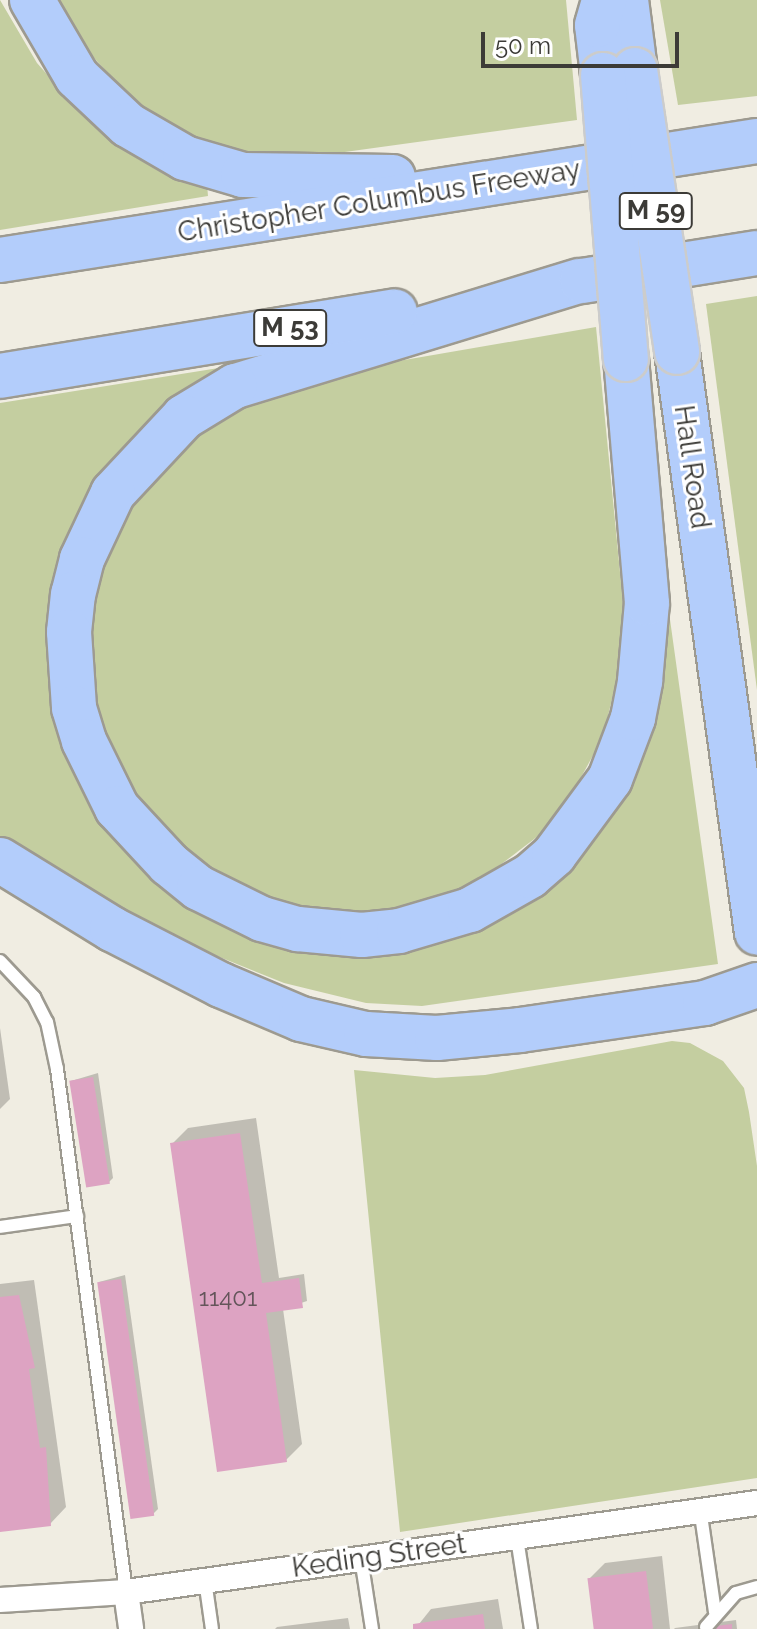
<!DOCTYPE html>
<style>
body{margin:0}
#map{position:relative;width:757px;height:1629px;overflow:hidden;background:#f0ede2;font-family:Raleway,sans-serif}
div>[style]{position:absolute}
.green>*{inset:0;background:#c4cea0}
.shadow>*{inset:0;background:#0003}
.building>*{inset:0;background:#dda3c2;transform-origin:0 0}
.roads{filter:drop-shadow(2px 0 #9d9a90) drop-shadow(-2px 0 #9d9a90) drop-shadow(0 2px #9d9a90) drop-shadow(0 -2px #9d9a90)}
.lane>*{height:12px;margin:-6px;padding:0 6px;transform-origin:6px;border-radius:6px;background:#fff}
.street>*{height:24px;margin:-12px;padding:0 12px;transform-origin:12px;border-radius:12px;background:#fff}
.highway>*{height:44px;margin:-22px;padding:0 22px;transform-origin:22px;border-radius:22px;background:#b3cdfb}
.bridges{filter:drop-shadow(2px 0 #cccccb) drop-shadow(-2px 0 #cccccb) drop-shadow(0 2px #cccccb) drop-shadow(0 -2px #cccccb)}
.highway-bridge>*{height:44px;margin:-22px;padding:0 22px;transform-origin:22px;border-radius:22px;background:#b3cdfb}
span{translate:-50% -50%;white-space:nowrap;text-align:center;line-height:1.15;-webkit-text-stroke:6px #fff;paint-order:stroke}
.number-label{font-size:24px;color:#64555a}
.number-label span{-webkit-text-stroke-width:0}
.shield-label span{padding:2px 6px;background:#fff;border:2px solid;border-radius:6px;-webkit-text-stroke-width:0}
.shield-label{font-size:26px;color:#3c3b37;font-weight:700}
.street-label{font-size:28px;color:#3c3b37}
.scale{position:absolute;left:481px;top:32px;width:198px;height:36px;box-sizing:border-box;border:4px solid #3c3b37;border-top:0;padding-left:10px;font-size:24px;line-height:28px;white-space:nowrap;color:#3c3b37;-webkit-text-stroke:6px #fff;paint-order:stroke}
</style>
<div id="map">
<div class="green">
<div style="clip-path:polygon(0 0,37px 63px,83px 115px,110px 137px,207px 184px,208px 196px,0 230px)"></div>
<div style="clip-path:polygon(58px 0,566px 0,577px 120px,323px 155px,250px 156px,196px 143px,148px 113px,124px 90px,91px 55px)"></div>
<div style="clip-path:polygon(660px 0,757px 0,757px 96px,678px 105px)"></div>
<div style="clip-path:polygon(757px 296px,757px 690px,706px 304px)"></div>
<div style="clip-path:polygon(596px 327px,624px 613px,623px 653px,603px 737px,567px 803px,542px 833px,487px 875px,454px 892px,383px 913px,307px 910px,271px 901px,206px 869px,176px 844px,129px 789px,98px 719px,91px 686px,92px 612px,98px 574px,128px 502px,179px 446px,251px 400px,352px 369px)"></div>
<div style="clip-path:polygon(225px 367px,104px 479px,68px 739px,286px 944px,544px 882px,667px 598px,718px 964px,422px 1006px,366px 1003px,284px 983px,185px 943px,0 837px,0 403px)"></div>
<div style="clip-path:polygon(672px 1041px,690px 1043px,723px 1061px,744px 1088px,749px 1112px,757px 1166px,757px 1478px,400px 1532px,354px 1070px,435px 1078px,485px 1075px)"></div>
</div>
<div class="shadow">
<div style="clip-path:polygon(0 1028px,10px 1099px,0 1109px)"></div>
<div style="clip-path:polygon(98px 1073px,113px 1178px,108px 1183px,71px 1081px)"></div>
<div style="clip-path:polygon(256px 1118px,279px 1278px,304px 1274px,307px 1301px,283px 1309px,302px 1444px,286px 1460px,172px 1144px,188px 1128px)"></div>
<div style="clip-path:polygon(125px 1275px,158px 1509px,153px 1514px,99px 1282px)"></div>
<div style="clip-path:polygon(34px 1280px,66px 1507px,50px 1524px,0 1527px,0 1284px)"></div>
<div style="clip-path:polygon(662px 1556px,670px 1629px,595px 1629px,589px 1579px,605px 1563px)"></div>
<div style="clip-path:polygon(498px 1599px,503px 1629px,415px 1629px,431px 1609px)"></div>
<div style="clip-path:polygon(348px 1618px,350px 1629px,275px 1629px,277px 1627px)"></div>
<div style="clip-path:polygon(736px 1620px,737px 1629px,674px 1629px,675px 1628px)"></div>
</div>
<div class="building">
<div style="left:93px;top:1077px;width:108px;height:24px;rotate:81deg"></div>
<div style="clip-path:polygon(240px 1133px,262px 1283px,299px 1278px,303px 1308px,266px 1313px,287px 1462px,217px 1472px,170px 1143px)"></div>
<div style="left:121px;top:1279px;width:239px;height:24px;rotate:82deg"></div>
<div style="clip-path:polygon(19px 1295px,35px 1368px,29px 1369px,40px 1448px,46px 1447px,51px 1526px,0 1532px,0 1297px)"></div>
<div style="left:646px;top:1571px;width:58px;height:59px;rotate:83deg"></div>
<div style="clip-path:polygon(483px 1614px,485px 1629px,413px 1629px,413px 1624px)"></div>
<div style="clip-path:polygon(732px 1624px,732px 1629px,708px 1629px,708px 1627px)"></div>
</div>
<div class="roads">
<div class="lane">
<div style="left:0;top:961px;width:50px;rotate:46.6deg"></div>
<div style="left:34px;top:997px;width:28px;rotate:63deg"></div>
<div style="left:47px;top:1022px;width:48px;rotate:78deg"></div>
<div style="left:57px;top:1069px;width:528px;rotate:82.48deg"></div>
<div style="left:0;top:1227px;width:78px;rotate:-8.1deg"></div>
<div style="left:701px;top:1515px;width:98px;rotate:81.8deg"></div>
<div style="left:517px;top:1538px;width:92px;rotate:81.3deg"></div>
<div style="left:361px;top:1558px;width:72px;rotate:81.2deg"></div>
<div style="left:205px;top:1580px;width:49px;rotate:81.9deg"></div>
<div style="left:706px;top:1627px;width:45px;rotate:-48.6deg"></div>
<div style="left:736px;top:1593px;width:22px;rotate:-16deg"></div>
</div>
<div class="street">
<div style="left:126px;top:1592px;width:37px;rotate:82deg"></div>
<div style="left:0;top:1600px;width:126px;rotate:-3.6deg"></div>
<div style="left:126px;top:1592px;width:637px;rotate:-8.03deg"></div>
</div>
<div class="highway">
<div style="left:32px;top:0;width:89px;rotate:59.7deg"></div>
<div style="left:77px;top:77px;width:70px;rotate:43.3deg"></div>
<div style="left:128px;top:125px;width:66px;rotate:30.1deg"></div>
<div style="left:185px;top:158px;width:60px;rotate:16.3deg"></div>
<div style="left:243px;top:175px;width:150px;rotate:0.8deg"></div>
<div style="left:626px;top:0;width:71px;rotate:82.7deg"></div>
<div style="left:603px;top:75px;width:50px;rotate:-96.8deg"></div>
<div style="left:597px;top:25px;width:26px;rotate:-74deg"></div>
<div style="left:0;top:260px;width:766px;rotate:-8.93deg"></div>
<div style="left:579px;top:281px;width:360px;rotate:163deg"></div>
<div style="left:235px;top:386px;width:60px;rotate:148.7deg"></div>
<div style="left:184px;top:417px;width:104px;rotate:133.1deg"></div>
<div style="left:113px;top:493px;width:73px;rotate:115.2deg"></div>
<div style="left:82px;top:559px;width:36px;rotate:104deg"></div>
<div style="left:73px;top:594px;width:38px;rotate:96deg"></div>
<div style="left:69px;top:632px;width:76px;rotate:86.2deg"></div>
<div style="left:74px;top:708px;width:34px;rotate:73deg"></div>
<div style="left:84px;top:741px;width:75px;rotate:63.8deg"></div>
<div style="left:117px;top:808px;width:76px;rotate:47.1deg"></div>
<div style="left:169px;top:864px;width:38px;rotate:39deg"></div>
<div style="left:199px;top:888px;width:70px;rotate:26.2deg"></div>
<div style="left:262px;top:919px;width:37px;rotate:16deg"></div>
<div style="left:298px;top:929px;width:64px;rotate:5.4deg"></div>
<div style="left:362px;top:935px;width:37px;rotate:-6deg"></div>
<div style="left:399px;top:931px;width:74px;rotate:-16.5deg"></div>
<div style="left:470px;top:910px;width:69px;rotate:-29.5deg"></div>
<div style="left:530px;top:876px;width:32px;rotate:-41deg"></div>
<div style="left:554px;top:855px;width:94px;rotate:-53.6deg"></div>
<div style="left:610px;top:779px;width:65px;rotate:-69.3deg"></div>
<div style="left:633px;top:718px;width:38px;rotate:-79deg"></div>
<div style="left:640px;top:681px;width:78px;rotate:-84.9deg"></div>
<div style="left:647px;top:603px;width:245px;rotate:-94.9deg"></div>
<div style="left:582px;top:281px;width:177px;rotate:-9.1deg"></div>
<div style="left:677px;top:352px;width:586px;rotate:82.16deg"></div>
<div style="left:0;top:376px;width:400px;rotate:-9.3deg"></div>
<div style="left:0;top:860px;width:132px;rotate:31.6deg"></div>
<div style="left:112px;top:929px;width:123px;rotate:27.2deg"></div>
<div style="left:221px;top:985px;width:87px;rotate:23deg"></div>
<div style="left:301px;top:1019px;width:67px;rotate:13deg"></div>
<div style="left:366px;top:1034px;width:71px;rotate:3.2deg"></div>
<div style="left:437px;top:1038px;width:83px;rotate:-5.5deg"></div>
<div style="left:520px;top:1030px;width:187px;rotate:-8.3deg"></div>
<div style="left:705px;top:1003px;width:55px;rotate:-19.1deg"></div>
</div>
</div>
<div class="bridges">
<div class="highway-bridge">
<div style="left:635px;top:70px;width:285px;rotate:81.5deg"></div>
<div style="left:603px;top:75px;width:285px;rotate:85.4deg"></div>
</div>
</div>
<div class="number-label">
<span style="left:228px;top:1298px">11401</span>
</div>
<div class="shield-label">
<span style="left:656px;top:211px">M 59</span>
<span style="left:290px;top:328px">M 53</span>
</div>
<div class="street-label">
<span style="left:379px;top:201px;rotate:-9deg">Christopher Columbus Freeway</span>
<span style="left:692px;top:467px;rotate:82deg">Hall Road</span>
<span style="left:379px;top:1556px;rotate:-8deg">Keding Street</span>
</div>
<div class="scale">50 m</div>
</div>
